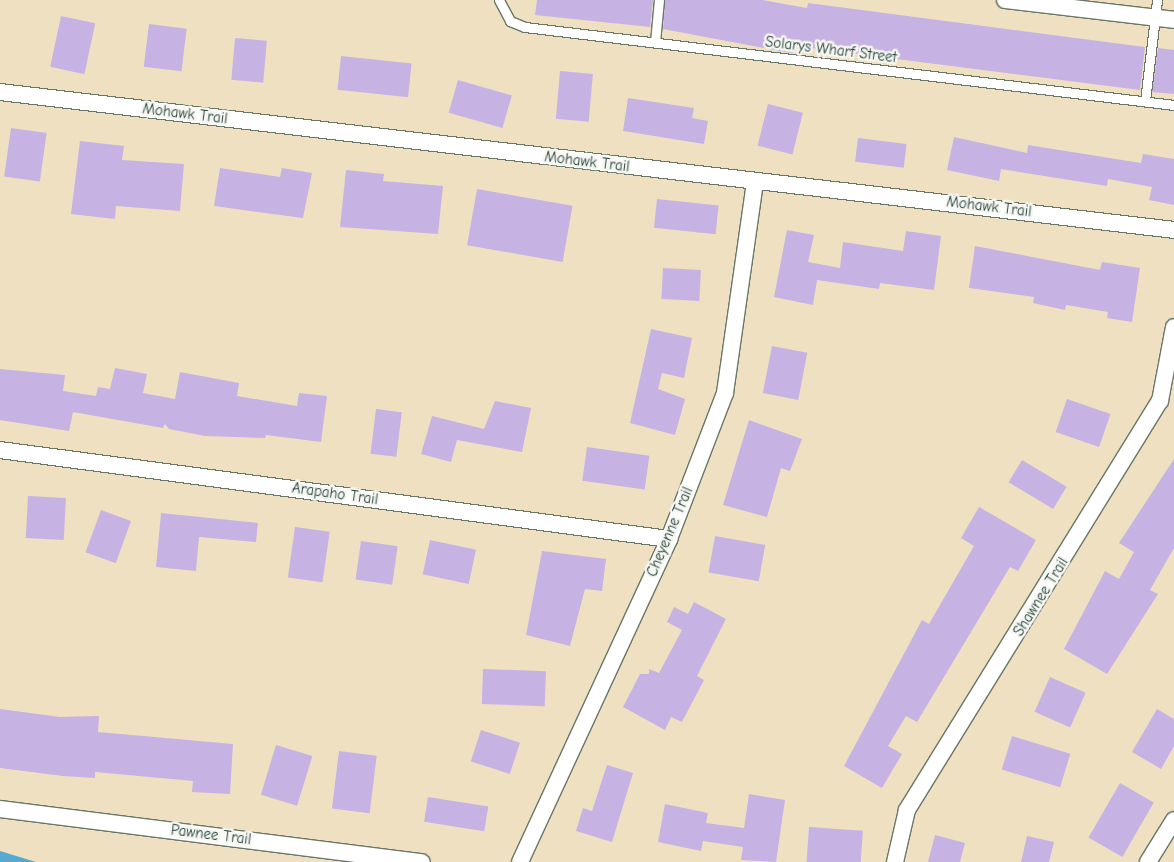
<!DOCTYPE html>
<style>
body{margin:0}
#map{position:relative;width:1174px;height:862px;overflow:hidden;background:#efe0c2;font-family:"Comic Neue",sans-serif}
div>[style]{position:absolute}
.water>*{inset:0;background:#56a9d1}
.building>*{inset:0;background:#c7b2e4;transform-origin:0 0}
.roads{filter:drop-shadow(1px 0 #687666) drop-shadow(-1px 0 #687666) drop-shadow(0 1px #687666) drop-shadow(0 -1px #687666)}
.lane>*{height:9px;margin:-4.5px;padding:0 4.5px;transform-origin:4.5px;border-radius:4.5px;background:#fff}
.street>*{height:16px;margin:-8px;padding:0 8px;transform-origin:8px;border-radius:8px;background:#fff}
span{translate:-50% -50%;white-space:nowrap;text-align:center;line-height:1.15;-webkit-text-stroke:5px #f6f6f2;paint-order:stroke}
.street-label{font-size:15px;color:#1f3d34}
</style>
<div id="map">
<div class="water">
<div style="clip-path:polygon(0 851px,36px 862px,0 862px)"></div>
</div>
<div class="building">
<div style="clip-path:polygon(537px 0,653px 0,650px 27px,535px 15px)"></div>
<div style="clip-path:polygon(665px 0,762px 0,807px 8px,808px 3px,1145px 47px,1140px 90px,795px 46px,793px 53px,780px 51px,663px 29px)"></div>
<div style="left:61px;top:16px;width:35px;height:52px;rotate:12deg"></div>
<div style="left:149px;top:24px;width:38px;height:43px;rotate:7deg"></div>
<div style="left:235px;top:38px;width:32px;height:42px;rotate:5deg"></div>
<div style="clip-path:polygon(1158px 48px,1174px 50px,1174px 94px,1152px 92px)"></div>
<div style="left:341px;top:56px;width:71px;height:34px;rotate:6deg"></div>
<div style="left:560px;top:71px;width:33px;height:48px;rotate:5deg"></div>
<div style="left:458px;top:80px;width:56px;height:34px;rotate:16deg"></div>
<div style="clip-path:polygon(628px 98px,694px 108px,692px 118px,708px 121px,704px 144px,623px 131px)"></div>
<div style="left:768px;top:104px;width:36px;height:43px;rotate:14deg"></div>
<div style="left:11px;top:128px;width:36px;height:49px;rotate:8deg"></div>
<div style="clip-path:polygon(954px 137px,1027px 153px,1028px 145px,1141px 163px,1143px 154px,1174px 159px,1174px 205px,1149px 200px,1152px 187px,1108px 179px,1107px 186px,1001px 169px,999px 181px,947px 170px)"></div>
<div style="left:858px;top:138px;width:49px;height:24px;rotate:7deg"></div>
<div style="clip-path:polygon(80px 141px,124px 146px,122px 160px,184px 164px,180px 211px,116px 206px,115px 219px,71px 214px)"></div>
<div style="clip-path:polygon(220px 168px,280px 177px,282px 168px,312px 173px,303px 218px,214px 206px)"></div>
<div style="clip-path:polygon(346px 170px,384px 174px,383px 181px,443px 186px,438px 234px,340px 227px)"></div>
<div style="left:477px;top:189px;width:97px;height:57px;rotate:10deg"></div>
<div style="left:657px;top:199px;width:62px;height:29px;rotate:6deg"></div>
<div style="clip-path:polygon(787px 230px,814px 235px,808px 262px,840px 268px,843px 242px,903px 251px,906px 231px,941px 236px,934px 290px,880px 283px,879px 289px,817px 280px,813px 305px,774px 297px)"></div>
<div style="clip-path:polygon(975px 246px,1100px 270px,1102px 262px,1140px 268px,1132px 322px,1107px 318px,1108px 312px,1066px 305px,1065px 310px,1033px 303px,1034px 297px,969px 288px)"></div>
<div style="left:663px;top:268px;width:38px;height:31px;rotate:3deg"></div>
<div style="clip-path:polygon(651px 329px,692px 338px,684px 378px,662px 373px,658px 389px,685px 399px,675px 435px,630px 423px)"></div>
<div style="left:772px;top:346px;width:36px;height:48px;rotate:11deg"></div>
<div style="clip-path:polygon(115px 368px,147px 374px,143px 393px,175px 399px,180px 372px,239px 383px,237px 396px,297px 406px,299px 393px,327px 396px,321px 442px,266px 435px,265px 438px,205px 436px,169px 429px,165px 424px,163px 428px,73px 412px,69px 431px,0 420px,0 369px,65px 375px,63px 391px,96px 396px,98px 387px,110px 389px)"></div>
<div style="left:1067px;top:399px;width:46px;height:35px;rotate:19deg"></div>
<div style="clip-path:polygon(495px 401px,531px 408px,522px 452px,457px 440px,451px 462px,421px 454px,432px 416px,484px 429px)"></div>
<div style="left:376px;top:409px;width:26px;height:45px;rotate:7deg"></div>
<div style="clip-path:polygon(749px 420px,802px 439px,790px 471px,781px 468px,767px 517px,723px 505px)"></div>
<div style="left:587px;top:447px;width:63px;height:34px;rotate:8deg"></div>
<div style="clip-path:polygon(1174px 459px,1174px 548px,1150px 590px,1158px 594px,1107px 674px,1064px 649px,1105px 571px,1119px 579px,1134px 552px,1119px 543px)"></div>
<div style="left:1022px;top:460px;width:52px;height:26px;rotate:31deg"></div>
<div style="left:28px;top:496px;width:38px;height:42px;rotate:3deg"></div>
<div style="clip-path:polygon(979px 507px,1036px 540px,1018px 571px,1010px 567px,917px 722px,906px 716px,888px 746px,902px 754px,882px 788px,844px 766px,922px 620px,929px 624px,974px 546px,961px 538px)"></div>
<div style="left:101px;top:510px;width:32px;height:45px;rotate:20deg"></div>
<div style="clip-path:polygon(161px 513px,258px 523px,256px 542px,199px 537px,196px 571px,156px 567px)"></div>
<div style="left:295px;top:527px;width:35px;height:51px;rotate:8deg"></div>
<div style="left:715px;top:536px;width:51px;height:37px;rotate:10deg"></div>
<div style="left:430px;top:540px;width:47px;height:35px;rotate:12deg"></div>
<div style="left:361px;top:541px;width:37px;height:39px;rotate:8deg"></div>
<div style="clip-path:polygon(542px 551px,606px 559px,602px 591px,585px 589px,570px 646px,526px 635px)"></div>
<div style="clip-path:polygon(694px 602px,726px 619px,697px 676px,704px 680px,682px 722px,671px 717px,665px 730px,623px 707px,640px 674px,649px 674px,649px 669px,659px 673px,682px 630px,667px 622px,674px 607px,688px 614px)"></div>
<div style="left:483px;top:669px;width:63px;height:35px;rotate:2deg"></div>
<div style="left:1050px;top:677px;width:39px;height:38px;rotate:24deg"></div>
<div style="clip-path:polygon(0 709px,60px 717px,99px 716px,98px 732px,233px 744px,230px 794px,192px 792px,193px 781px,95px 772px,95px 778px,63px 776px,0 768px)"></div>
<div style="clip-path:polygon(1157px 709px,1174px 719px,1174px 746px,1161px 769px,1132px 752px)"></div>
<div style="left:481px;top:730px;width:41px;height:33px;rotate:18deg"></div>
<div style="left:1012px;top:736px;width:61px;height:35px;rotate:17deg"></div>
<div style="left:276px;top:745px;width:38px;height:52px;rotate:17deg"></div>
<div style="left:339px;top:751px;width:38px;height:58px;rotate:7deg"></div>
<div style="clip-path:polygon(607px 765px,633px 773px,612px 842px,576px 831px,583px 808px,592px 811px)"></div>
<div style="left:1120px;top:783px;width:39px;height:63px;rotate:30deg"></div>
<div style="clip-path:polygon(749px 794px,785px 800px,776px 862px,741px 860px,743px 847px,703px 841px,701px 851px,658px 842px,665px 804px,708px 813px,706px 823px,744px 828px)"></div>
<div style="left:428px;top:797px;width:61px;height:25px;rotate:9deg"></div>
<div style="left:809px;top:827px;width:54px;height:35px;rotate:4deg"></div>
<div style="clip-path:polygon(935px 835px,965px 843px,960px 862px,928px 862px)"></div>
<div style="clip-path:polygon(1027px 836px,1054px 842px,1049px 862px,1021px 862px)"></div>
</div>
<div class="roads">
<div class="lane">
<div style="left:499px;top:0;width:24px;rotate:62deg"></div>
<div style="left:510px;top:21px;width:16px;rotate:22deg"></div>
<div style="left:525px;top:27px;width:654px;rotate:6.85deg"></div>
<div style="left:655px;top:42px;width:42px;rotate:-84.6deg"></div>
<div style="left:1145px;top:101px;width:102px;rotate:-83.2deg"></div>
</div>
<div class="street">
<div style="left:1005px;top:0;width:170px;rotate:6.7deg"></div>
<div style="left:0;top:92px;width:1182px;rotate:6.7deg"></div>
<div style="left:0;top:450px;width:675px;rotate:7.58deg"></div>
<div style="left:0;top:809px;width:425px;rotate:7.2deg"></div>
<div style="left:520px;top:862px;width:356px;rotate:-65.2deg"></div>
<div style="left:669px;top:539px;width:156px;rotate:-69deg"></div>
<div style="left:725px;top:393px;width:213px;rotate:-81.9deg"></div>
<div style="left:895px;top:862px;width:53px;rotate:-77deg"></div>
<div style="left:907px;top:810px;width:481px;rotate:-58.3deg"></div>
<div style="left:1160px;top:401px;width:75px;rotate:-79.3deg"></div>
<div style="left:1148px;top:862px;width:49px;rotate:-58.2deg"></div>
</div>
</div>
<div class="street-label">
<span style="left:831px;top:50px;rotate:7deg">Solarys Wharf Street</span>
<span style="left:185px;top:114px;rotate:7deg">Mohawk Trail</span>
<span style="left:587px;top:162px;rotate:7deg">Mohawk Trail</span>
<span style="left:989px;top:207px;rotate:7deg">Mohawk Trail</span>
<span style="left:335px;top:494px;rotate:8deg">Arapaho Trail</span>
<span style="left:670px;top:532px;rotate:-67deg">Cheyenne Trail</span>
<span style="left:1041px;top:597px;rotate:-58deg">Shawnee Trail</span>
<span style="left:211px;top:835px;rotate:7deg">Pawnee Trail</span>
</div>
</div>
